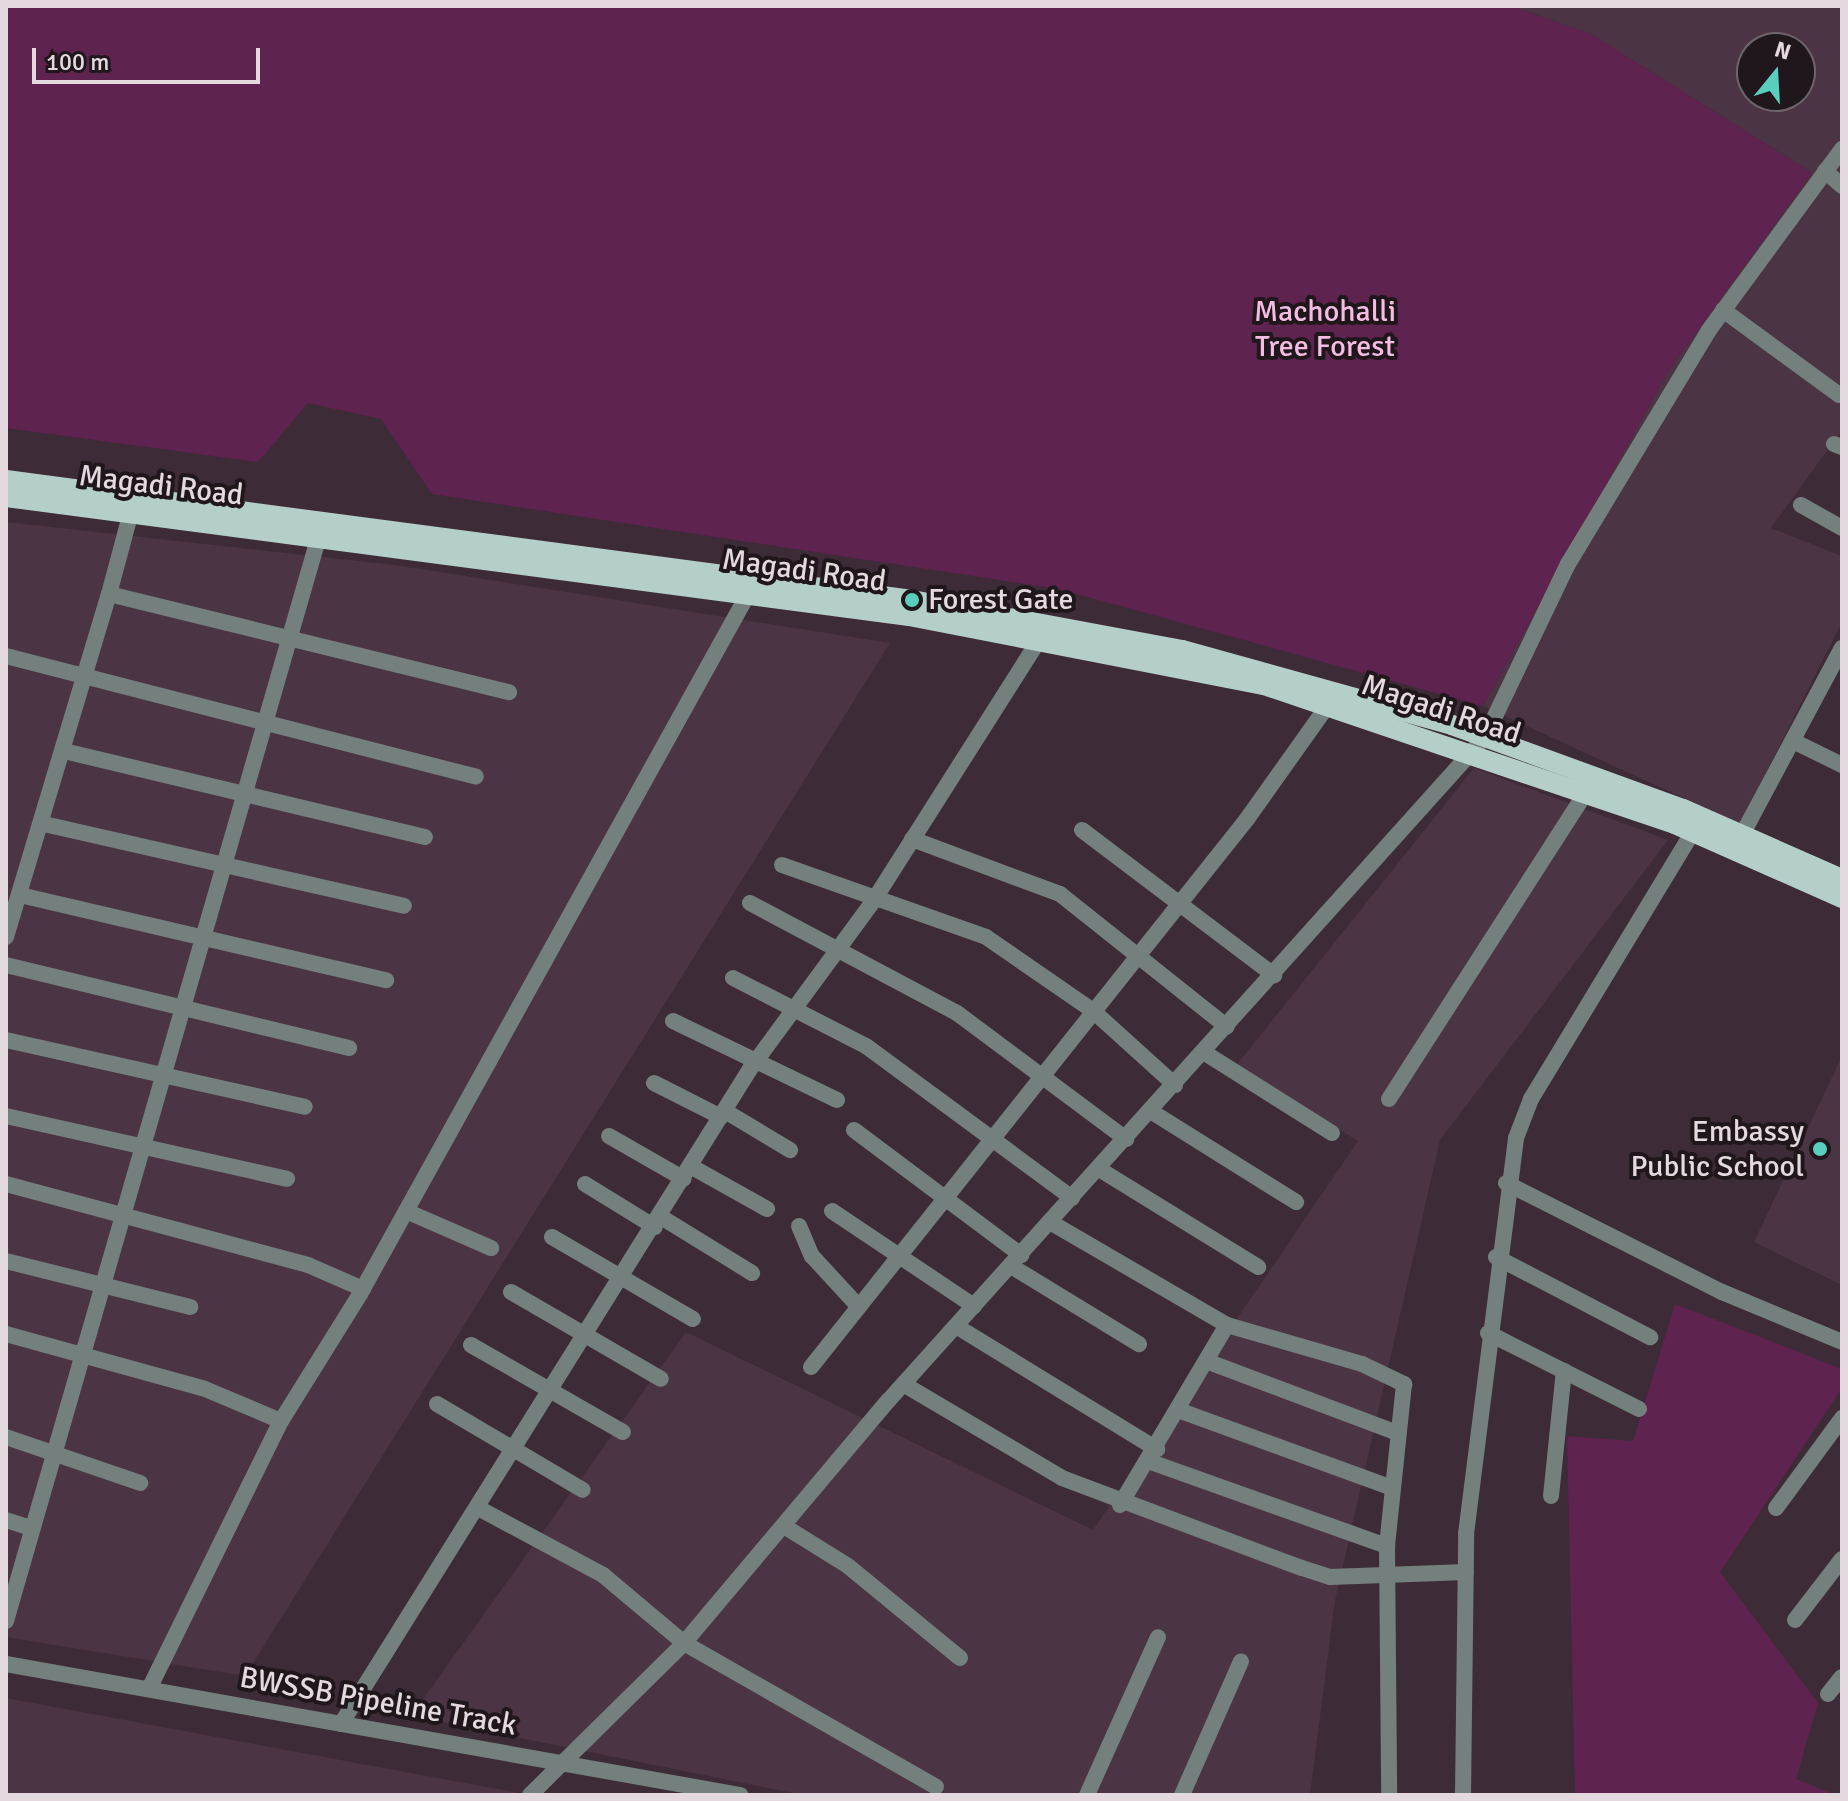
<!DOCTYPE html>
<style>
body{margin:0}
#map{position:relative;width:1848px;height:1801px;overflow:hidden;background:#3d2b38;font-family:Signika,sans-serif}
div>[style]{position:absolute}
.built>*{inset:0;background:#4b3444}
.green>*{inset:0;background:#5e234f}
.minor>*{height:16px;margin:-8px;padding:0 8px;transform-origin:8px;border-radius:8px;background:#74807d}
.tertiary>*{height:16px;margin:-8px;padding:0 8px;transform-origin:8px;border-radius:8px;background:#74807d}
.primary>*{height:20px;margin:-10px;padding:0 10px;transform-origin:10px;border-radius:10px;background:#b4cec9}
.dots>*{width:22px;height:22px;translate:-50% -50%;box-sizing:border-box;border:4px solid #1f171c;border-radius:50%}
span{translate:-50% -50%;white-space:nowrap;text-align:center;line-height:1.15;-webkit-text-stroke:8px #1f171c;paint-order:stroke}
.park-label{font-size:30px;color:#f5bce2}
.street-label{font-size:30px;color:#e5d9e0}
.poi-label{font-size:30px;color:#e5d9e0}
.left{translate:0 -50%;text-align:left}
.right{translate:-100% -50%;text-align:right}
.frame{position:absolute;inset:0;border:8px solid #e5d9e0;pointer-events:none}
.north{position:absolute;left:1736px;top:32px;width:80px;height:80px;box-sizing:border-box;background:#1f171c;border:2px solid #6e656a;border-radius:50%;rotate:18deg;font-size:22px;font-weight:700;line-height:32px;text-align:center;color:#e5d9e0}
.north::after{content:'';display:block;margin:auto;width:28px;height:36px;background:#5acebd;clip-path:polygon(50% 0,100% 100%,50% 72%,0 100%)}
.scale{position:absolute;left:32px;top:48px;width:228px;height:36px;box-sizing:border-box;border:4px solid #e5d9e0;border-top:0;padding-left:10px;font-size:24px;line-height:28px;white-space:nowrap;color:#e5d9e0;-webkit-text-stroke:6px #1f171c;paint-order:stroke}
</style>
<div id="map">
<div class="built">
<div style="clip-path:polygon(evenodd,1511px 6px,1842px 6px,1842px 430px,1771px 528px,1842px 556px,1842px 622px,1740px 824px,1483px 706px,1669px 370px,1812px 173px,1591px 34px,1511px 6px,1752px 48px,1800px 48px,1800px 96px,1752px 96px,1752px 48px)"></div>
<div style="clip-path:polygon(6px 522px,395px 565px,890px 643px,245px 1676px,6px 1637px)"></div>
<div style="clip-path:polygon(1474px 768px,1668px 840px,1440px 1140px,1335px 1601px,1310px 1795px,803px 1795px,411px 1716px,686px 1332px,1093px 1530px,1358px 1141px,1235px 1067px)"></div>
<div style="clip-path:polygon(1842px 1056px,1842px 1285px,1754px 1242px)"></div>
<div style="clip-path:polygon(6px 1698px,530px 1795px,6px 1795px)"></div>
</div>
<div class="green">
<div style="clip-path:polygon(6px 6px,1511px 6px,1591px 34px,1812px 173px,1669px 370px,1483px 706px,1059px 589px,432px 494px,381px 419px,308px 403px,258px 462px,6px 428px)"></div>
<div style="clip-path:polygon(1675px 1304px,1842px 1369px,1842px 1388px,1720px 1572px,1818px 1703px,1796px 1779px,1836px 1795px,1575px 1795px,1567px 1436px,1633px 1441px)"></div>
</div>
<div class="minor">
<div style="left:1825px;top:171px;width:23px;rotate:41deg"></div>
<div style="left:1723px;top:310px;width:144px;rotate:36.2deg"></div>
<div style="left:1834px;top:444px;width:9px;rotate:21deg"></div>
<div style="left:1801px;top:505px;width:47px;rotate:29.3deg"></div>
<div style="left:109px;top:594px;width:85px;rotate:-75deg"></div>
<div style="left:6px;top:656px;width:485px;rotate:14.4deg"></div>
<div style="left:1485px;top:737px;width:192px;rotate:-64.4deg"></div>
<div style="left:1568px;top:564px;width:273px;rotate:-58.9deg"></div>
<div style="left:1709px;top:330px;width:225px;rotate:-53.7deg"></div>
<div style="left:1793px;top:741px;width:55px;rotate:26.1deg"></div>
<div style="left:64px;top:751px;width:371px;rotate:13.4deg"></div>
<div style="left:44px;top:824px;width:369px;rotate:12.8deg"></div>
<div style="left:1082px;top:830px;width:241px;rotate:37.1deg"></div>
<div style="left:1742px;top:835px;width:212px;rotate:-61.9deg"></div>
<div style="left:912px;top:839px;width:158px;rotate:20.4deg"></div>
<div style="left:1060px;top:894px;width:213px;rotate:38.5deg"></div>
<div style="left:782px;top:865px;width:216px;rotate:19.4deg"></div>
<div style="left:986px;top:937px;width:129px;rotate:34.6deg"></div>
<div style="left:1092px;top:1010px;width:112px;rotate:42.1deg"></div>
<div style="left:20px;top:895px;width:376px;rotate:13.1deg"></div>
<div style="left:750px;top:903px;width:234px;rotate:28deg"></div>
<div style="left:957px;top:1013px;width:211px;rotate:36.7deg"></div>
<div style="left:6px;top:937px;width:358px;rotate:-73.3deg"></div>
<div style="left:109px;top:594px;width:412px;rotate:13.8deg"></div>
<div style="left:6px;top:965px;width:353px;rotate:13.6deg"></div>
<div style="left:733px;top:978px;width:149px;rotate:27.1deg"></div>
<div style="left:866px;top:1046px;width:256px;rotate:36.4deg"></div>
<div style="left:673px;top:1021px;width:182px;rotate:25.7deg"></div>
<div style="left:6px;top:1040px;width:306px;rotate:12.6deg"></div>
<div style="left:1205px;top:1053px;width:150px;rotate:32.2deg"></div>
<div style="left:654px;top:1083px;width:75px;rotate:26.9deg"></div>
<div style="left:1389px;top:1099px;width:365px;rotate:-57.3deg"></div>
<div style="left:725px;top:1111px;width:76px;rotate:31deg"></div>
<div style="left:1152px;top:1112px;width:170px;rotate:32deg"></div>
<div style="left:6px;top:1116px;width:288px;rotate:12.6deg"></div>
<div style="left:854px;top:1130px;width:209px;rotate:36.8deg"></div>
<div style="left:609px;top:1136px;width:86px;rotate:29.8deg"></div>
<div style="left:692px;top:1167px;width:86px;rotate:29.2deg"></div>
<div style="left:1099px;top:1169px;width:187px;rotate:31.6deg"></div>
<div style="left:1506px;top:1183px;width:242px;rotate:26.8deg"></div>
<div style="left:1722px;top:1292px;width:130px;rotate:22.6deg"></div>
<div style="left:6px;top:1184px;width:313px;rotate:15deg"></div>
<div style="left:308px;top:1265px;width:60px;rotate:23.6deg"></div>
<div style="left:585px;top:1184px;width:82px;rotate:31.6deg"></div>
<div style="left:406px;top:1211px;width:93px;rotate:23.5deg"></div>
<div style="left:832px;top:1211px;width:171px;rotate:33.8deg"></div>
<div style="left:661px;top:1217px;width:107px;rotate:31.6deg"></div>
<div style="left:1050px;top:1222px;width:205px;rotate:30.2deg"></div>
<div style="left:1227px;top:1325px;width:141px;rotate:16.1deg"></div>
<div style="left:1362px;top:1364px;width:47px;rotate:25.5deg"></div>
<div style="left:1404px;top:1384px;width:163px;rotate:96deg"></div>
<div style="left:1387px;top:1546px;width:249px;rotate:89.5deg"></div>
<div style="left:799px;top:1226px;width:33px;rotate:67deg"></div>
<div style="left:812px;top:1256px;width:69px;rotate:47.3deg"></div>
<div style="left:552px;top:1237px;width:163px;rotate:30.2deg"></div>
<div style="left:1496px;top:1257px;width:174px;rotate:27.5deg"></div>
<div style="left:6px;top:1261px;width:190px;rotate:14deg"></div>
<div style="left:1011px;top:1266px;width:150px;rotate:31.4deg"></div>
<div style="left:511px;top:1292px;width:173px;rotate:30.1deg"></div>
<div style="left:956px;top:1326px;width:236px;rotate:31.5deg"></div>
<div style="left:1488px;top:1333px;width:169px;rotate:26.7deg"></div>
<div style="left:6px;top:1334px;width:206px;rotate:15.4deg"></div>
<div style="left:205px;top:1389px;width:82px;rotate:22.8deg"></div>
<div style="left:471px;top:1345px;width:175px;rotate:29.8deg"></div>
<div style="left:1206px;top:1361px;width:205px;rotate:20.6deg"></div>
<div style="left:811px;top:1367px;width:700px;rotate:-51.49deg"></div>
<div style="left:1247px;top:819px;width:140px;rotate:-54.6deg"></div>
<div style="left:905px;top:1385px;width:182px;rotate:30.6deg"></div>
<div style="left:1062px;top:1478px;width:256px;rotate:20.6deg"></div>
<div style="left:1302px;top:1568px;width:29px;rotate:18deg"></div>
<div style="left:1330px;top:1577px;width:136px;rotate:-2.1deg"></div>
<div style="left:437px;top:1404px;width:169px;rotate:30.5deg"></div>
<div style="left:1178px;top:1410px;width:226px;rotate:20deg"></div>
<div style="left:6px;top:1437px;width:142px;rotate:18.9deg"></div>
<div style="left:1148px;top:1461px;width:254px;rotate:19.6deg"></div>
<div style="left:1551px;top:1496px;width:126px;rotate:-84.1deg"></div>
<div style="left:1120px;top:1505px;width:209px;rotate:-59.3deg"></div>
<div style="left:1776px;top:1508px;width:112px;rotate:-53.7deg"></div>
<div style="left:480px;top:1509px;width:140px;rotate:28.2deg"></div>
<div style="left:603px;top:1575px;width:106px;rotate:40deg"></div>
<div style="left:684px;top:1643px;width:290px;rotate:29.7deg"></div>
<div style="left:6px;top:1520px;width:28px;rotate:18deg"></div>
<div style="left:787px;top:1528px;width:72px;rotate:31.9deg"></div>
<div style="left:848px;top:1566px;width:145px;rotate:39.4deg"></div>
<div style="left:1795px;top:1620px;width:77px;rotate:-52.4deg"></div>
<div style="left:6px;top:1621px;width:1129px;rotate:-73.91deg"></div>
<div style="left:6px;top:1664px;width:746px;rotate:10.12deg"></div>
<div style="left:149px;top:1689px;width:299px;rotate:-63.8deg"></div>
<div style="left:281px;top:1421px;width:150px;rotate:-58.1deg"></div>
<div style="left:360px;top:1294px;width:800px;rotate:-61deg"></div>
<div style="left:1828px;top:1694px;width:22px;rotate:-51deg"></div>
<div style="left:341px;top:1724px;width:772px;rotate:-58.02deg"></div>
<div style="left:750px;top:1069px;width:210px;rotate:-53.7deg"></div>
<div style="left:874px;top:900px;width:310px;rotate:-57.6deg"></div>
<div style="left:1087px;top:1795px;width:173px;rotate:-65.8deg"></div>
<div style="left:1182px;top:1795px;width:146px;rotate:-66.2deg"></div>
<div style="left:1463px;top:1795px;width:261px;rotate:-89.3deg"></div>
<div style="left:1466px;top:1534px;width:399px;rotate:-82.8deg"></div>
<div style="left:1516px;top:1138px;width:42px;rotate:-69deg"></div>
<div style="left:1531px;top:1099px;width:312px;rotate:-58.8deg"></div>
</div>
<div class="tertiary">
<div style="left:530px;top:1795px;width:216px;rotate:-44.6deg"></div>
<div style="left:684px;top:1643px;width:317px;rotate:-49.9deg"></div>
<div style="left:888px;top:1401px;width:893px;rotate:-48.04deg"></div>
</div>
<div class="primary">
<div style="left:6px;top:480px;width:914px;rotate:7.54deg"></div>
<div style="left:912px;top:600px;width:275px;rotate:10.5deg"></div>
<div style="left:1182px;top:650px;width:280px;rotate:15.5deg"></div>
<div style="left:1452px;top:725px;width:246px;rotate:20deg"></div>
<div style="left:1683px;top:809px;width:174px;rotate:23.8deg"></div>
<div style="left:6px;top:497px;width:911px;rotate:7.51deg"></div>
<div style="left:909px;top:616px;width:362px;rotate:11deg"></div>
<div style="left:1264px;top:685px;width:434px;rotate:18.7deg"></div>
<div style="left:1675px;top:824px;width:183px;rotate:23.9deg"></div>
</div>
<div class="dots">
<div style="left:912px;top:600px;background:#5acebd"></div>
<div style="left:1820px;top:1149px;background:#5acebd"></div>
</div>
<div class="park-label">
<span style="left:1325px;top:329px">Machohalli<br>Tree Forest</span>
</div>
<div class="street-label">
<span style="left:161px;top:486px;rotate:7deg">Magadi Road</span>
<span style="left:804px;top:571px;rotate:8deg">Magadi Road</span>
<span style="left:1441px;top:710px;rotate:18deg">Magadi Road</span>
<span style="left:378px;top:1702px;rotate:10deg">BWSSB Pipeline Track</span>
</div>
<div class="poi-label">
<span class="left" style="left:928px;top:600px">Forest Gate</span>
<span class="right" style="left:1804px;top:1149px">Embassy<br>Public School</span>
</div>
<div class="frame"></div>
<div class="north">N</div>
<div class="scale">100 m</div>
</div>
